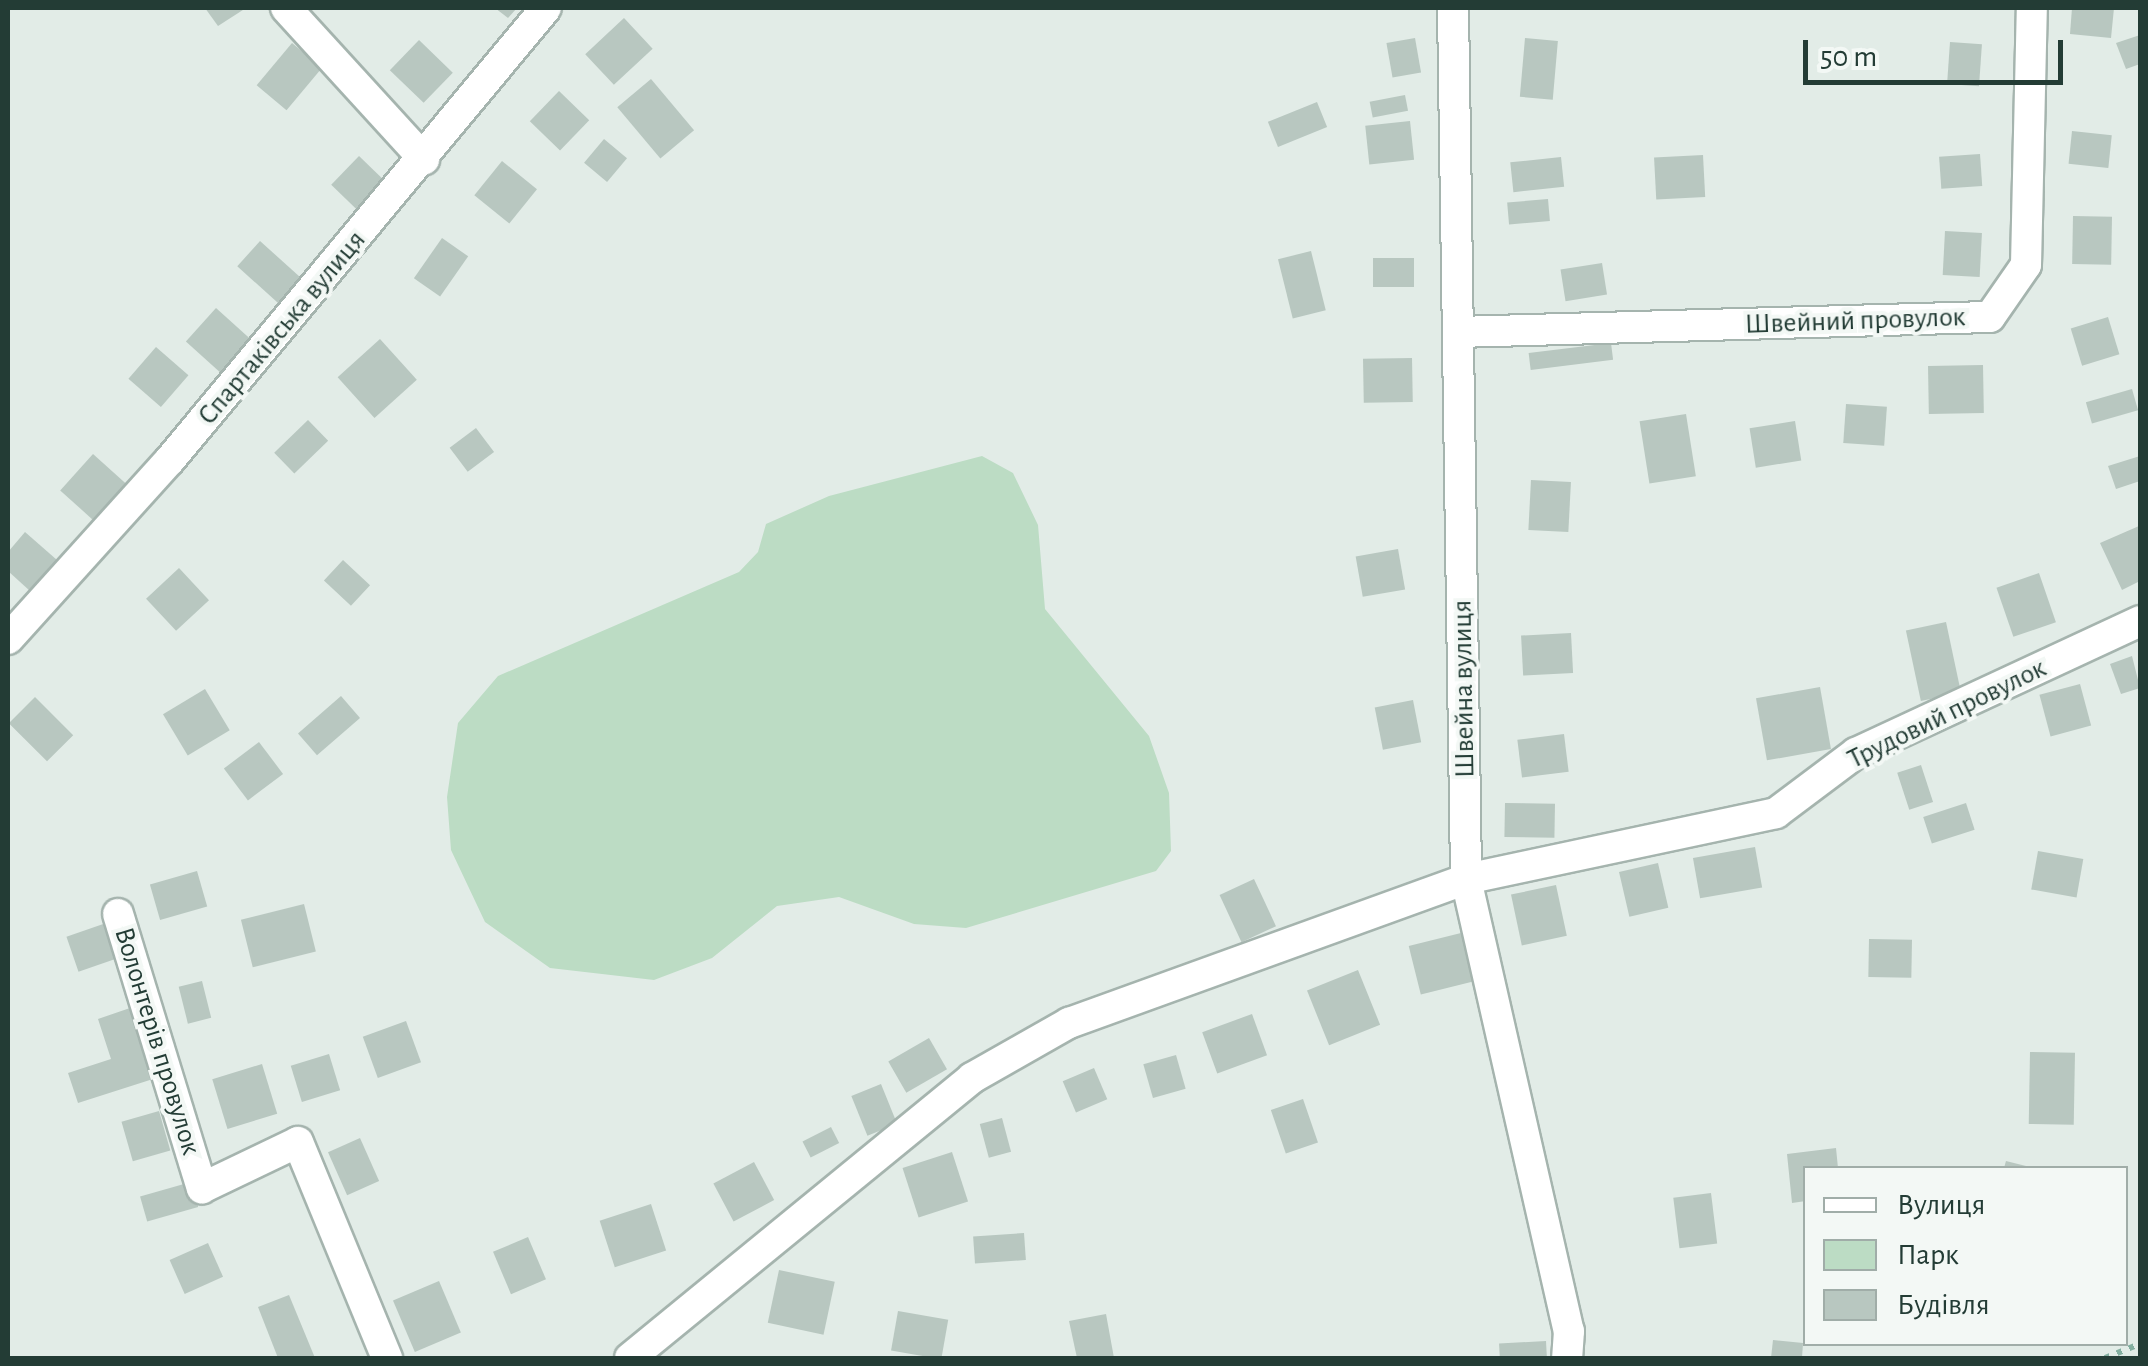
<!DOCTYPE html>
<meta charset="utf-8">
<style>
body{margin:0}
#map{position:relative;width:2148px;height:1366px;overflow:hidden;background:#e2ece7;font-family:"Alegreya Sans",sans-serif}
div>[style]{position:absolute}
.green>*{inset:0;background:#bcdcc4}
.building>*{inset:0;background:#b8c7c0;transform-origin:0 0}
.path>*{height:6px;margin-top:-3px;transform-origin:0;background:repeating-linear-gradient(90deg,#83afa0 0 5px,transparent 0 13px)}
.roads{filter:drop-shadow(2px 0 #a5b4ae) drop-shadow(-2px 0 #a5b4ae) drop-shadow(0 2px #a5b4ae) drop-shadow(0 -2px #a5b4ae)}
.minor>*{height:30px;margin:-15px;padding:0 15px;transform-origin:15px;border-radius:15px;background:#fff}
span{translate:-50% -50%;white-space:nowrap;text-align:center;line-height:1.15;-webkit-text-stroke:8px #f3f8f5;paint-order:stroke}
.street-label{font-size:28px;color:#233c35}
.frame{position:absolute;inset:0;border:10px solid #233c35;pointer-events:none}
.legend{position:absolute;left:1803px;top:1166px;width:325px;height:180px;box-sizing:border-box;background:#f3f8f5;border:2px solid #a0ada8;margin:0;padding:12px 18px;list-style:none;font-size:30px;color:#233c35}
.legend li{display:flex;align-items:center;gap:20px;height:50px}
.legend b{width:50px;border:2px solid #a0ada8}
.scale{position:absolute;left:1803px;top:40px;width:260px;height:45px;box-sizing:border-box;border:5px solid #233c35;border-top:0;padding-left:12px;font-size:30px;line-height:35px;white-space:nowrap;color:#233c35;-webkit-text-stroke:8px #f3f8f5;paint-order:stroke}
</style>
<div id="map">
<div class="green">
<div style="clip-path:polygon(982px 456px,1013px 473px,1038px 525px,1045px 609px,1149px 736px,1169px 793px,1171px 851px,1156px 871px,966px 928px,914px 924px,839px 897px,777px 906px,712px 958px,654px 980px,550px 968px,485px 922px,451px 850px,447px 797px,458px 723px,498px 676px,739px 572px,758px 552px,766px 524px,829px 496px)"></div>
</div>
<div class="building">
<div style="clip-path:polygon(205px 8px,246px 8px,218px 26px)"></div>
<div style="clip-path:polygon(495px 8px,517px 8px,508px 18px)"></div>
<div style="clip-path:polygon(2072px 8px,2114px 8px,2111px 38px,2070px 34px)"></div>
<div style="left:624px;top:18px;width:42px;height:53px;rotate:47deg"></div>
<div style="clip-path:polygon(2140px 35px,2140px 64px,2126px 69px,2116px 43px)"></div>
<div style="left:1415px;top:38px;width:35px;height:29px;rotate:80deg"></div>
<div style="left:1525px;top:38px;width:33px;height:59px;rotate:5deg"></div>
<div style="left:419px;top:40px;width:47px;height:42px;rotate:44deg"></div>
<div style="left:1950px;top:42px;width:32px;height:42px;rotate:4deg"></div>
<div style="left:292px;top:43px;width:39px;height:55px;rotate:40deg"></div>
<div style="left:651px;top:79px;width:67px;height:44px;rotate:50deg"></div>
<div style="left:559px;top:91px;width:42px;height:42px;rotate:44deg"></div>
<div style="left:1405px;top:95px;width:16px;height:36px;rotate:79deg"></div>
<div style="left:1317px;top:102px;width:27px;height:53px;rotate:68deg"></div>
<div style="left:1410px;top:121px;width:39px;height:45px;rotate:84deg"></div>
<div style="left:2072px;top:131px;width:40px;height:33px;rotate:6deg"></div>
<div style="left:604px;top:139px;width:30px;height:31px;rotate:40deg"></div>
<div style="left:1980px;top:154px;width:32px;height:41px;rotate:86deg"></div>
<div style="left:1703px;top:155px;width:42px;height:49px;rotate:87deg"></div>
<div style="left:359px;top:156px;width:37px;height:40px;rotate:44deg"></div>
<div style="left:1561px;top:157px;width:30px;height:51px;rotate:84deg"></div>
<div style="left:502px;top:161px;width:45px;height:44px;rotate:39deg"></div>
<div style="left:1548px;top:199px;width:22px;height:41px;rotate:85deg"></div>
<div style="left:2073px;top:216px;width:39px;height:48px;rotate:1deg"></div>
<div style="left:1945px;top:231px;width:37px;height:44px;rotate:3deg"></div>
<div style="left:442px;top:238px;width:32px;height:49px;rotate:35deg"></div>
<div style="left:260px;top:241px;width:62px;height:34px;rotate:42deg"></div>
<div style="left:1311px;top:251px;width:61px;height:34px;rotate:76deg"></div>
<div style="left:1373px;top:258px;width:41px;height:29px"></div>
<div style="left:1602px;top:263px;width:32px;height:42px;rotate:81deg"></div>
<div style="left:216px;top:308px;width:47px;height:45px;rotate:42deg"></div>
<div style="left:2108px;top:317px;width:39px;height:39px;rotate:73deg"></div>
<div style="left:380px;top:339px;width:55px;height:57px;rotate:48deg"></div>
<div style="left:1611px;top:343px;width:17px;height:83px;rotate:83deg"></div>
<div style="left:156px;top:347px;width:43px;height:42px;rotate:41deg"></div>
<div style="left:1412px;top:358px;width:44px;height:49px;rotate:89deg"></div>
<div style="left:1983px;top:365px;width:48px;height:55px;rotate:89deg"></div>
<div style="left:2132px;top:389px;width:22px;height:48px;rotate:74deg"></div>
<div style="left:1846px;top:404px;width:41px;height:39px;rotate:4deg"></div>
<div style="left:1686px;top:414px;width:63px;height:47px;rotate:81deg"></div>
<div style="left:308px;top:420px;width:29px;height:47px;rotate:46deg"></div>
<div style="left:1795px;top:421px;width:40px;height:46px;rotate:81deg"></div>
<div style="left:476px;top:428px;width:30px;height:33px;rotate:53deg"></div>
<div style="left:93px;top:454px;width:46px;height:49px;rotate:42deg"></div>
<div style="clip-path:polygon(2140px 456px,2140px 481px,2116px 489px,2108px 466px)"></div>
<div style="left:1531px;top:480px;width:40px;height:50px;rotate:3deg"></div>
<div style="clip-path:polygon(2139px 526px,2140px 581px,2122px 590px,2100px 543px)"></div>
<div style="clip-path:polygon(25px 532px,57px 560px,30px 591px,8px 571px,8px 552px)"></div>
<div style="left:1398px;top:549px;width:41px;height:43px;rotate:80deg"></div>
<div style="left:343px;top:560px;width:37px;height:28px;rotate:43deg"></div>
<div style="left:179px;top:568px;width:44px;height:45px;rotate:47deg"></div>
<div style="left:2039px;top:573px;width:52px;height:45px;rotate:71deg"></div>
<div style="left:1946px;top:622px;width:72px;height:41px;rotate:78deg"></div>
<div style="left:1571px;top:633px;width:40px;height:50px;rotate:87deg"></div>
<div style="clip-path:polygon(2132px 656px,2140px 688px,2121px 694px,2110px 664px)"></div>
<div style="left:2080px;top:684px;width:43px;height:42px;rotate:75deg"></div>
<div style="left:1820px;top:687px;width:63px;height:65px;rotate:80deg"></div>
<div style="left:205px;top:689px;width:48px;height:49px;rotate:59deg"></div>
<div style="left:341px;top:696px;width:29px;height:57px;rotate:49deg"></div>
<div style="left:35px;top:697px;width:54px;height:37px;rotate:45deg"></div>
<div style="left:1413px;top:700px;width:43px;height:39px;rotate:79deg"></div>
<div style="left:1564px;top:734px;width:38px;height:47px;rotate:83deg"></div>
<div style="left:259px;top:742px;width:40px;height:44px;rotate:53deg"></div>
<div style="left:1921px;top:765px;width:39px;height:25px;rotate:72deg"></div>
<div style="left:1505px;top:803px;width:50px;height:34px;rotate:1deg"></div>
<div style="left:1966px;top:803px;width:28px;height:45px;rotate:72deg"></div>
<div style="left:1755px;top:847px;width:41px;height:63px;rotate:80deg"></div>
<div style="left:2038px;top:851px;width:46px;height:39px;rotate:10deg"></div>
<div style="left:1658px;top:863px;width:46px;height:40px;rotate:77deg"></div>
<div style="left:197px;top:871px;width:37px;height:49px;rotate:74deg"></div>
<div style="left:1254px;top:879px;width:52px;height:38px;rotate:65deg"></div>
<div style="left:1556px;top:885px;width:52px;height:46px;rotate:78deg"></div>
<div style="left:304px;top:904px;width:49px;height:65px;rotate:76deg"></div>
<div style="left:109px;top:922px;width:37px;height:45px;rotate:71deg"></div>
<div style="left:1465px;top:932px;width:50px;height:58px;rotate:76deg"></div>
<div style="left:1869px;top:939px;width:43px;height:38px;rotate:1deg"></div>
<div style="left:1358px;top:970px;width:59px;height:55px;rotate:68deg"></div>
<div style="left:202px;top:981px;width:38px;height:24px;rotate:76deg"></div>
<div style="clip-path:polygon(130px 1008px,153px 1079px,78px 1103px,68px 1073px,111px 1059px,98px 1019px)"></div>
<div style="left:1252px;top:1014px;width:44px;height:53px;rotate:70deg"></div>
<div style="left:406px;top:1021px;width:44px;height:46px;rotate:70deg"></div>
<div style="left:929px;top:1038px;width:36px;height:47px;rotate:60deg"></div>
<div style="left:2030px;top:1052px;width:45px;height:72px;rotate:1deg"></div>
<div style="left:329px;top:1054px;width:38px;height:40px;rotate:73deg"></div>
<div style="left:1176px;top:1055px;width:35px;height:34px;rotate:74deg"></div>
<div style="left:262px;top:1064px;width:52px;height:52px;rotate:73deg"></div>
<div style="left:1094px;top:1068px;width:34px;height:34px;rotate:67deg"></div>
<div style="left:881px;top:1084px;width:43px;height:32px;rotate:68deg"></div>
<div style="left:1303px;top:1099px;width:46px;height:34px;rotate:71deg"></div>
<div style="left:159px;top:1111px;width:41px;height:39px;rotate:74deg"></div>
<div style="left:1002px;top:1118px;width:35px;height:23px;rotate:75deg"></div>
<div style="left:831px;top:1127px;width:18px;height:32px;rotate:63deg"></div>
<div style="left:360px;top:1138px;width:47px;height:35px;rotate:66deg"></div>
<div style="clip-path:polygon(1836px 1148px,1838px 1168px,1806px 1168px,1806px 1201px,1792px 1203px,1787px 1154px)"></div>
<div style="left:952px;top:1152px;width:52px;height:52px;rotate:72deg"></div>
<div style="clip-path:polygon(2006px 1161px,2030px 1167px,2030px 1168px,2004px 1168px)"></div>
<div style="left:754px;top:1162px;width:43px;height:46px;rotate:62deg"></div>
<div style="left:191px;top:1182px;width:26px;height:53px;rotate:74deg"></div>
<div style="left:1711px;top:1193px;width:51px;height:38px;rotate:83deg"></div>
<div style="left:651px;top:1204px;width:49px;height:54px;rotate:72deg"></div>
<div style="left:1024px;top:1233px;width:27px;height:51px;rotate:86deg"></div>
<div style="left:528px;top:1237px;width:46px;height:38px;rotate:67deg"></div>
<div style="left:208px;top:1243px;width:37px;height:42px;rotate:66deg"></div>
<div style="left:779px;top:1270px;width:57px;height:54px;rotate:12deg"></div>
<div style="left:439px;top:1281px;width:56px;height:50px;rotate:67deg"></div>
<div style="clip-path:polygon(289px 1295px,315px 1358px,278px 1358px,258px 1307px)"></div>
<div style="left:898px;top:1311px;width:51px;height:40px;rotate:10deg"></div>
<div style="clip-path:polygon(1106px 1314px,1114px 1358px,1077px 1358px,1069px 1321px)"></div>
<div style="clip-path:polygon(1773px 1340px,1803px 1343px,1802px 1358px,1771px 1358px)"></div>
<div style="left:1546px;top:1341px;width:17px;height:47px;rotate:87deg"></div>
</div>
<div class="path">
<div style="left:2105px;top:1358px;width:38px;rotate:-22deg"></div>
</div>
<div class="roads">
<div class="minor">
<div style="left:286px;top:8px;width:205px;rotate:47.6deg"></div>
<div style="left:1453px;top:8px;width:871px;rotate:89.14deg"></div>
<div style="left:1466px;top:879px;width:464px;rotate:77.2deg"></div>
<div style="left:1569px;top:1331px;width:27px;rotate:94deg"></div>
<div style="left:1458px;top:332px;width:532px;rotate:-1.62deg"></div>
<div style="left:1990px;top:317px;width:63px;rotate:-55.3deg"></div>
<div style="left:2026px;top:265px;width:257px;rotate:-88.7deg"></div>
<div style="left:8px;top:639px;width:240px;rotate:-47.9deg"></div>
<div style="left:169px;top:461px;width:589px;rotate:-50.23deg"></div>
<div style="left:118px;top:914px;width:287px;rotate:73deg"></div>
<div style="left:202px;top:1188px;width:106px;rotate:-25.6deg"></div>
<div style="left:298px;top:1142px;width:234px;rotate:67.6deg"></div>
<div style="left:630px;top:1358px;width:442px;rotate:-39.3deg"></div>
<div style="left:972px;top:1078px;width:112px;rotate:-29.6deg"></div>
<div style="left:1069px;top:1023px;width:422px;rotate:-19.9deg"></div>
<div style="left:1466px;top:879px;width:317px;rotate:-12deg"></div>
<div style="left:1776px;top:813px;width:100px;rotate:-36.9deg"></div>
<div style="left:1856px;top:753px;width:313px;rotate:-24.9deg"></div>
</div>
</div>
<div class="street-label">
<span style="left:1855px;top:321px;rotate:-2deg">Швейний провулок</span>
<span style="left:282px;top:328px;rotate:-50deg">Спартаківська вулиця</span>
<span style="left:1464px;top:689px;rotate:-91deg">Швейна вулиця</span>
<span style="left:1947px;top:714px;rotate:-26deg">Трудовий провулок</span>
<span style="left:157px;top:1041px;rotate:73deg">Волонтерів провулок</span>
</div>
<div class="frame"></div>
<ul class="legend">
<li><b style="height:12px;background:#fff"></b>Вулиця</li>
<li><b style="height:28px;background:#bcdcc4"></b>Парк</li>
<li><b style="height:28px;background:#b8c7c0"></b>Будівля</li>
</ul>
<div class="scale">50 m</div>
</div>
